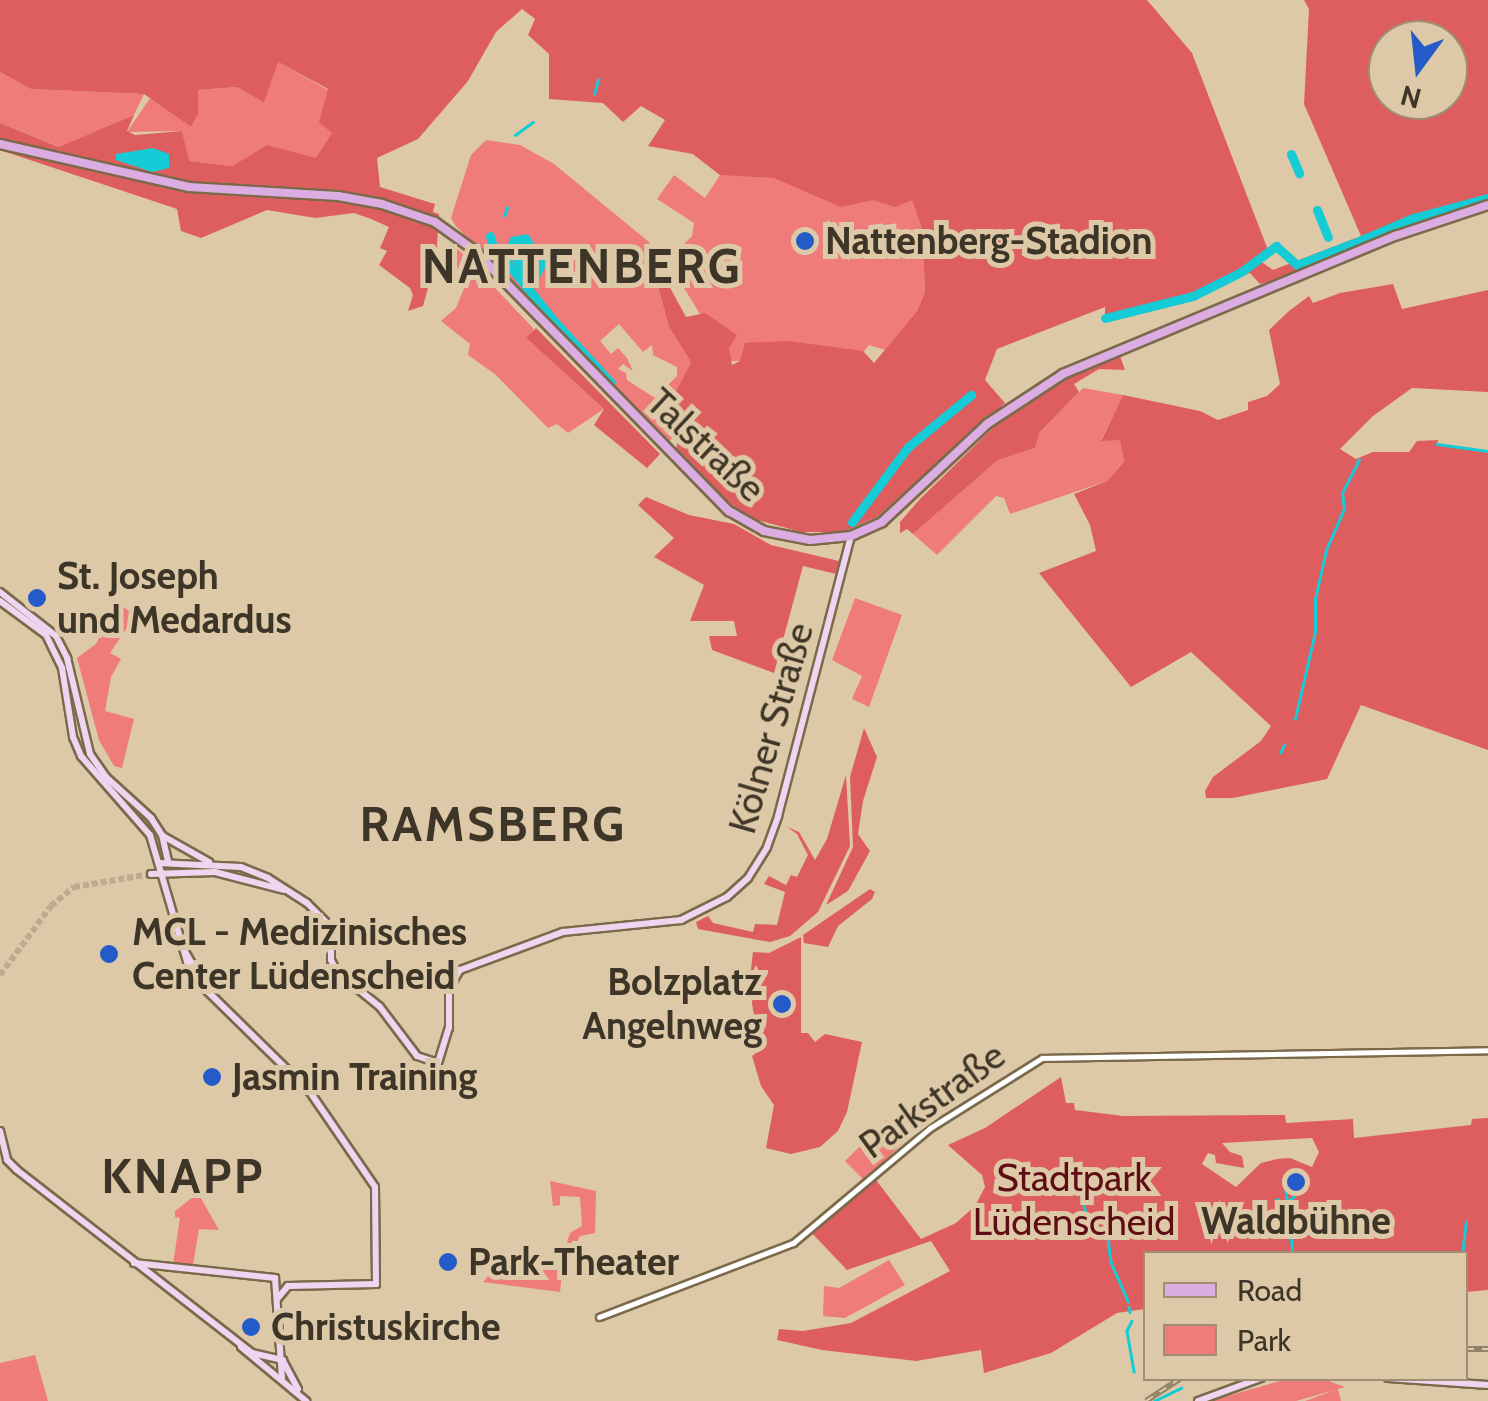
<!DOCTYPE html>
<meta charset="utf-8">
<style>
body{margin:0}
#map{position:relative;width:1488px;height:1401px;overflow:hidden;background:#ddc9a7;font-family:Cabin,sans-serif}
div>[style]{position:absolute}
.green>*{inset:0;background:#ef7b7a;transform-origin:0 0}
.forest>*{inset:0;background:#de5e5f}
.water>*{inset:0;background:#14cbd6}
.stream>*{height:2.5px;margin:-1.25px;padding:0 1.25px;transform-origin:1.25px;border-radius:1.25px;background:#14cbd6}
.river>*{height:9px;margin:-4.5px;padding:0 4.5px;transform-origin:4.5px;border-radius:4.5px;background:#14cbd6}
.secondary-tunnel>*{height:6px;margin-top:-3px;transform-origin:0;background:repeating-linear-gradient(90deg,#bdab8d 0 6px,transparent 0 9px)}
.roads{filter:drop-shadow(2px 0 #7b6a4a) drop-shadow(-2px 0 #7b6a4a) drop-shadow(0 2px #7b6a4a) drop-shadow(0 -2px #7b6a4a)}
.tertiary>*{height:5px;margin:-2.5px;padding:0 2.5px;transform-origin:2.5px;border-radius:2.5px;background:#fff}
.secondary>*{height:6px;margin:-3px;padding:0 3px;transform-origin:3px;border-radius:3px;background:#eed6f1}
.primary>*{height:8px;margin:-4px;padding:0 4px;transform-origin:4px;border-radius:4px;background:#dcade3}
.rail>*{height:6px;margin-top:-3px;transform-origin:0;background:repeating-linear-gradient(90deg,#ddc9a7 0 8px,#91836a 0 16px);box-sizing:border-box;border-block:2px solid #91836a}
.dots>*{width:28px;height:28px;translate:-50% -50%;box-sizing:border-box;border:5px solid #ddc9a7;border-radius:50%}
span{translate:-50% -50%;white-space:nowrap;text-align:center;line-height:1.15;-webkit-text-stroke:10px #ddc9a7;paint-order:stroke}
.poi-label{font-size:38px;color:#3d3527;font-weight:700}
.left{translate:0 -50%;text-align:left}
.right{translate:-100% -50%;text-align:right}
.street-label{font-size:38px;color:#3d3527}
.park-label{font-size:38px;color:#5f0d15}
.district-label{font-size:48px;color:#3d3527;font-weight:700;letter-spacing:2.5px}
.legend{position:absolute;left:1143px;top:1251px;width:325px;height:130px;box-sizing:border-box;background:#ddc9a7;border:2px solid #9d8e74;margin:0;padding:12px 18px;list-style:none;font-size:30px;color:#3d3527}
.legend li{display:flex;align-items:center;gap:20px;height:50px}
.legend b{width:50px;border:2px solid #9d8e74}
.north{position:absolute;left:1368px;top:20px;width:100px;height:100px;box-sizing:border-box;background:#ddc9a7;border:2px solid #9d8e74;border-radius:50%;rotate:195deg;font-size:28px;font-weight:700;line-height:40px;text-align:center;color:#3d3527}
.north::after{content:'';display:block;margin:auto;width:35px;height:45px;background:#245bc8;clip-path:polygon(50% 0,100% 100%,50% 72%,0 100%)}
</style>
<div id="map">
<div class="green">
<div style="clip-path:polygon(278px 62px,328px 90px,332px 133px,316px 159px,267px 145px,232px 166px,188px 161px,182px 131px,127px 132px,150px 98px,191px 127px,198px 114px,198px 90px,237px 87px)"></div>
<div style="clip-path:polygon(0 72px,31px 89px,144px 94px,134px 115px,60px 147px,0 123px)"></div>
<div style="clip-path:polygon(evenodd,486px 140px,520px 145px,554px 164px,649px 242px,654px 251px,645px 262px,648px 279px,656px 279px,669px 327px,691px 362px,674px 395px,679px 432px,666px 444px,455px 225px,451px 218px,471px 155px,486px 140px,619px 324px,643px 352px,652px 345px,653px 355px,677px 367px,677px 376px,655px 398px,627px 380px,626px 373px,618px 369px,623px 364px,633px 371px,627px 358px,618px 348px,611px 354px,600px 341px,619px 324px)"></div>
<div style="clip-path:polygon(693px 154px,912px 199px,922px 229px,925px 292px,917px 311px,885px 350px,869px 345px,857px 360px,729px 361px,684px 288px,688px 283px,681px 247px,692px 236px,694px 223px,657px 199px,674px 175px,705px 198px,720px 175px)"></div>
<div style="clip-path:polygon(458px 249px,534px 329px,527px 339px,604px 409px,568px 433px,557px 424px,548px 428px,496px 375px,468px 355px,470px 344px,441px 321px,456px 308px,465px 286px,464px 276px,451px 262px)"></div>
<div style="clip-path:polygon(1083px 388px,1123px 395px,1101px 440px,1120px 439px,1124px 462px,1107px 481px,1010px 514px,1004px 498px,996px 496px,937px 555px,913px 534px,998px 460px,1035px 448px,1040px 432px)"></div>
<div style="clip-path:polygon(855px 598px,902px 615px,869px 707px,852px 699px,862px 676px,832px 660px)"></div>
<div style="clip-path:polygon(116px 601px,135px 616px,110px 653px,121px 659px,111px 677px,105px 711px,134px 719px,122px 768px,114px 766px,99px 740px,77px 658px,96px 644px)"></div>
<div style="left:886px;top:1120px;width:28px;height:58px;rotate:45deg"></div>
<div style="clip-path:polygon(550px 1181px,596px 1191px,595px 1233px,580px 1236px,562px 1274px,560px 1292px,483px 1282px,489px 1275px,490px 1264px,520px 1269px,560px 1263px,570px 1233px,582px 1226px,580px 1197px,560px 1196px,560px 1205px,553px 1206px)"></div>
<div style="clip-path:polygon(198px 1193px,219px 1230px,199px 1229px,193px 1265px,173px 1264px,180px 1218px,175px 1217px,175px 1211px)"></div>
<div style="clip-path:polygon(889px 1260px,905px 1285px,845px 1318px,823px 1316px,824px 1286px,839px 1288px)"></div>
<div style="clip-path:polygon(35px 1355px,48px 1401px,0 1401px,0 1363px)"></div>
<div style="clip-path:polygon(1287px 1379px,1326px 1380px,1345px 1387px,1338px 1389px,1341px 1401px,1305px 1401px,1335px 1390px,1296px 1401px,1210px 1401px)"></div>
</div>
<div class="forest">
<div style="clip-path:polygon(evenodd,0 0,1147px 0,1192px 53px,1268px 250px,1256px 258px,1273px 270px,1361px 236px,1304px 104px,1309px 9px,1304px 0,1488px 0,1488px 202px,1427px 221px,1293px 275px,1260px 284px,1250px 273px,1192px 295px,1105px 317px,1105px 307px,997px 349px,985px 380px,1005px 403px,877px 517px,843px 532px,801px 532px,754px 519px,737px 509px,676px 453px,680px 415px,674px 395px,691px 362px,669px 327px,656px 279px,667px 282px,686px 317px,705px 313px,737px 335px,729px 348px,732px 365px,740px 361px,745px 343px,788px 341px,863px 351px,874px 363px,917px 311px,925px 292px,922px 229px,912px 200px,895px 207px,873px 200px,841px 207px,774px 178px,720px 175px,693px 154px,648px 146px,665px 120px,641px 106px,623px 122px,603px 103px,549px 99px,549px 54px,528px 35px,535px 19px,522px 9px,496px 32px,468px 81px,418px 139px,377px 158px,380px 187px,435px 204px,433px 212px,439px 214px,436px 260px,423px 306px,408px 311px,413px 295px,410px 288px,379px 265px,387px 251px,380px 248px,389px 227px,371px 219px,354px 213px,315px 218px,267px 210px,201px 238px,181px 231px,177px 209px,0 150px,0 123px,59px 147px,134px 115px,127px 131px,135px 135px,182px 131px,189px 161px,232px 166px,267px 145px,316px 158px,332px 133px,319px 122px,328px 89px,278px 62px,264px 102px,237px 87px,198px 90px,198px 114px,191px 127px,144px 94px,31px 89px,0 72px,0 0,1388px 40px,1448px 40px,1448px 100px,1388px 100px,1388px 40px)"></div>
<div style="clip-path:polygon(1393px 284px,1402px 309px,1488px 290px,1488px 392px,1412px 388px,1373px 416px,1340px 449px,1356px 459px,1373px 452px,1409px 452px,1417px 441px,1438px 440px,1437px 445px,1488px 452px,1488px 750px,1361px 705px,1327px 779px,1233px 798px,1206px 798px,1205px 791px,1213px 777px,1261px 741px,1271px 726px,1191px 652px,1131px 687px,1039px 573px,1096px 551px,1090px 525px,1074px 494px,1107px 481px,1124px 462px,1120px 440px,1101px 441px,1123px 395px,1200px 411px,1218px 420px,1248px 410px,1248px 402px,1267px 396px,1280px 384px,1269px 330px,1289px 311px,1309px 296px,1313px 303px,1340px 293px)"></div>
<div style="clip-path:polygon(536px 328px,660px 454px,647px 468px,594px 425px,604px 409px,526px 338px)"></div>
<div style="clip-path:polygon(1120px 356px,1125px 370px,1099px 369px,1074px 384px,1079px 392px,1040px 432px,1035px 448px,998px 460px,913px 534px,907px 529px,900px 533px,900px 522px,919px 500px,1000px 421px,1065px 379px)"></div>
<div style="clip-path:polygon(646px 497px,689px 515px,734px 524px,771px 545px,839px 561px,836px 574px,803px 566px,774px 673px,712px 650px,709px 636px,737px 636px,734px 621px,690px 621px,704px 585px,654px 557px,674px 538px,638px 505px)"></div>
<div style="clip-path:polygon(864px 728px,877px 757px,863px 801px,858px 834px,870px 851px,848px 891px,826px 905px,853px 847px,850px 777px)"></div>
<div style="clip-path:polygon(846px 775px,850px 846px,818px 912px,790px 936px,770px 942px,698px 929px,696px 922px,708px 916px,713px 923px,753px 932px,755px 924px,777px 925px,785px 892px,764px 884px,769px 876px,786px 885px,791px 875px,797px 877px,808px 855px,797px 834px,787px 827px,799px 832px,815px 860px,827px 839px)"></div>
<div style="clip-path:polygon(870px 889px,875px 892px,872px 899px,838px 926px,828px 947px,804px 943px,803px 935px)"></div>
<div style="clip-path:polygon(801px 937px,801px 1033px,808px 1033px,815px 1042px,825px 1034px,862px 1042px,847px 1112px,838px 1131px,820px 1147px,791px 1154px,766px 1148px,774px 1105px,761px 1086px,752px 1056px,760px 1050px,749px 986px,753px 952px,769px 953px)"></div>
<div style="clip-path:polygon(evenodd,1061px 1077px,1066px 1103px,1074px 1103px,1075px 1110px,1123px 1116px,1285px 1115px,1286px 1123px,1353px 1119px,1354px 1138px,1471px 1125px,1472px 1119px,1488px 1118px,1488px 1290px,1466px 1292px,1466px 1254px,1146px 1254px,1145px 1309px,1117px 1313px,1051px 1353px,984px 1373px,981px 1350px,916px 1361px,822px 1350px,777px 1340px,779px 1329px,803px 1331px,851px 1323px,950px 1271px,931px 1241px,847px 1270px,809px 1230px,873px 1176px,921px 1239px,956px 1223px,975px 1206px,985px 1187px,982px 1175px,948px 1145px,985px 1128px,1061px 1077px,1312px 1138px,1319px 1152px,1312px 1167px,1290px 1158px,1277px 1159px,1261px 1163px,1236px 1187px,1202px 1164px,1208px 1153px,1215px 1155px,1216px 1163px,1244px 1168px,1242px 1156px,1230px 1152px,1222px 1143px,1312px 1138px)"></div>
</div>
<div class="water">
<div style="clip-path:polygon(153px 148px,169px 154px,169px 168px,152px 172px,116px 160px,116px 154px)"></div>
<div style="clip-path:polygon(528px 234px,547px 264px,538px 281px,524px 278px,505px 250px,511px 237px)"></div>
</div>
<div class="stream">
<div style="left:594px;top:94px;width:15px;rotate:-74deg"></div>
<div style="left:515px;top:135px;width:22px;rotate:-36deg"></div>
<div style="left:504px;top:216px;width:9px;rotate:-69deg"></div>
<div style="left:1437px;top:444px;width:51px;rotate:7.8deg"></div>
<div style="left:888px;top:479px;width:10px;rotate:-79deg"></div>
<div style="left:1295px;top:719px;width:89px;rotate:-77.1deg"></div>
<div style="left:1315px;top:632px;width:33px;rotate:-90deg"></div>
<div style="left:1315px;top:599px;width:50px;rotate:-77.3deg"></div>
<div style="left:1326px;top:550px;width:45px;rotate:-66.3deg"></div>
<div style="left:1344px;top:509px;width:16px;rotate:-97deg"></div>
<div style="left:1342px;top:493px;width:37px;rotate:-63deg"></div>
<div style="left:1280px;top:753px;width:9px;rotate:-63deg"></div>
<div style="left:1053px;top:1174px;width:24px;rotate:22deg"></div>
<div style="left:1286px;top:1191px;width:63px;rotate:83.7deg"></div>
<div style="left:1081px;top:1193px;width:32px;rotate:76deg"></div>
<div style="left:1277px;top:1199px;width:9px;rotate:32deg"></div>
<div style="left:1285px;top:1204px;width:11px;rotate:-41deg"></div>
<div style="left:1108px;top:1238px;width:24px;rotate:83deg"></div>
<div style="left:1111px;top:1262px;width:43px;rotate:66.4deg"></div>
<div style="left:1462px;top:1254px;width:32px;rotate:-83deg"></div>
<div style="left:1129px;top:1307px;width:5px;rotate:79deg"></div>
<div style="left:1132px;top:1321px;width:11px;rotate:117deg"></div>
<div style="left:1127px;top:1331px;width:41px;rotate:80.1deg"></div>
<div style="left:1154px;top:1401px;width:30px;rotate:-26deg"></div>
</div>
<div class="river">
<div style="left:1291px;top:154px;width:21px;rotate:67deg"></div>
<div style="left:1317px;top:210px;width:29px;rotate:68deg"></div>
<div style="left:490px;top:236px;width:8px;rotate:76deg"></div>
<div style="left:492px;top:244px;width:99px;rotate:51.2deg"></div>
<div style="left:554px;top:321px;width:84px;rotate:47.4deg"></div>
<div style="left:1359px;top:241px;width:59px;rotate:-23.1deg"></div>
<div style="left:1413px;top:218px;width:78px;rotate:-14.9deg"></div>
<div style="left:1105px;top:318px;width:91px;rotate:-14deg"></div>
<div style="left:1193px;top:296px;width:54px;rotate:-26.6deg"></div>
<div style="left:1241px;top:272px;width:44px;rotate:-36.6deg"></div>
<div style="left:1276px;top:246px;width:28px;rotate:42deg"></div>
<div style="left:1297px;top:265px;width:60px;rotate:-21.4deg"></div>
<div style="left:852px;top:522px;width:94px;rotate:-53.3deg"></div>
<div style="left:908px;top:447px;width:82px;rotate:-39.5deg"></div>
</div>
<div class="secondary-tunnel">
<div style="left:0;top:975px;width:86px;rotate:-53.5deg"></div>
<div style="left:51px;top:906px;width:30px;rotate:-40deg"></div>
<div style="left:74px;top:887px;width:78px;rotate:-9.6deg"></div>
</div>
<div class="roads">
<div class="tertiary">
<div style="left:599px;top:1317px;width:208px;rotate:-20.9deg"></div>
<div style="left:793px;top:1243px;width:179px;rotate:-40deg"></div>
<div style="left:930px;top:1128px;width:132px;rotate:-32deg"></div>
<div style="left:1042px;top:1058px;width:446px;rotate:-1deg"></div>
</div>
<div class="secondary">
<div style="left:0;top:592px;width:71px;rotate:38.2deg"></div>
<div style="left:56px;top:636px;width:25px;rotate:63deg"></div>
<div style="left:67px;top:658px;width:99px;rotate:76.5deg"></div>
<div style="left:90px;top:754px;width:28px;rotate:55deg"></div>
<div style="left:106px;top:777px;width:61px;rotate:42.3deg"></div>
<div style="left:151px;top:818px;width:20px;rotate:57deg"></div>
<div style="left:162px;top:835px;width:28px;rotate:77deg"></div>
<div style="left:0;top:601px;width:57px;rotate:36.5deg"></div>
<div style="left:46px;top:635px;width:37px;rotate:64deg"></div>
<div style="left:62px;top:668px;width:70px;rotate:80.9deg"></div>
<div style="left:73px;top:737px;width:21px;rotate:67deg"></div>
<div style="left:81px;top:756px;width:105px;rotate:48.9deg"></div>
<div style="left:150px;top:835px;width:146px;rotate:73.7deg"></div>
<div style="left:191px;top:975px;width:167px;rotate:44.5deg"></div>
<div style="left:310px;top:1092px;width:115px;rotate:55.6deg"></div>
<div style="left:375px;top:1187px;width:97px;rotate:89.4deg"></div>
<div style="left:376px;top:1284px;width:88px;rotate:178.7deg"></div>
<div style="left:288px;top:1286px;width:17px;rotate:130deg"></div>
<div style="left:163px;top:836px;width:53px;rotate:29.5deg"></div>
<div style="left:159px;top:863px;width:82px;rotate:2.8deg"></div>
<div style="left:241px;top:867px;width:29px;rotate:22deg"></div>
<div style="left:268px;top:878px;width:46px;rotate:32.7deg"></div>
<div style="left:307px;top:903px;width:34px;rotate:45deg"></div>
<div style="left:331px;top:927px;width:33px;rotate:90deg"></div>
<div style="left:331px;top:960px;width:13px;rotate:63deg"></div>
<div style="left:337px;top:972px;width:55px;rotate:39.1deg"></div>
<div style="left:380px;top:1007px;width:61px;rotate:52.9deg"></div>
<div style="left:417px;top:1056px;width:22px;rotate:18deg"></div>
<div style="left:438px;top:1063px;width:37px;rotate:-73deg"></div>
<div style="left:449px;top:1028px;width:40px;rotate:-90deg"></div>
<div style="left:449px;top:988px;width:21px;rotate:-59deg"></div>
<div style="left:460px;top:970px;width:110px;rotate:-20.3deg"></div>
<div style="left:563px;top:932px;width:119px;rotate:-5.8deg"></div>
<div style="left:681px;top:920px;width:51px;rotate:-26.6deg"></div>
<div style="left:727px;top:897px;width:28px;rotate:-42deg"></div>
<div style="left:748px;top:878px;width:36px;rotate:-58deg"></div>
<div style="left:767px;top:847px;width:33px;rotate:-70deg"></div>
<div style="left:778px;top:816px;width:289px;rotate:-75.4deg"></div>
<div style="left:151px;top:874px;width:64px;rotate:-1.8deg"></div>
<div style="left:215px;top:872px;width:71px;rotate:14.6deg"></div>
<div style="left:183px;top:948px;width:43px;rotate:60.4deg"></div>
<div style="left:0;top:1131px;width:30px;rotate:76deg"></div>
<div style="left:7px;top:1160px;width:14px;rotate:45deg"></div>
<div style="left:17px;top:1170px;width:298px;rotate:37.9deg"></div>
<div style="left:252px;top:1353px;width:32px;rotate:13deg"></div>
<div style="left:134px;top:1263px;width:142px;rotate:6.1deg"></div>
<div style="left:275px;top:1278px;width:100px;rotate:86deg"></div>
<div style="left:241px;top:1347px;width:85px;rotate:39.7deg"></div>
<div style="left:283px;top:1361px;width:32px;rotate:62deg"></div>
<div style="left:1388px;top:1378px;width:100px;rotate:4deg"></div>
<div style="left:1198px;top:1401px;width:67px;rotate:-20.1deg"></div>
</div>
<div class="primary">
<div style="left:0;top:144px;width:194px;rotate:12.8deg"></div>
<div style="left:189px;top:187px;width:149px;rotate:3.5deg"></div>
<div style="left:338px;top:196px;width:45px;rotate:10.3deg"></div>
<div style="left:382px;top:204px;width:56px;rotate:18.8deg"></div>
<div style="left:435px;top:222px;width:48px;rotate:35.7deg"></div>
<div style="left:474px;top:250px;width:365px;rotate:45.7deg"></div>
<div style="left:729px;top:511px;width:40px;rotate:29.7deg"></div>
<div style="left:764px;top:531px;width:47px;rotate:11.1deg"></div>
<div style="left:810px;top:540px;width:41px;rotate:-5.6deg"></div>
<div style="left:851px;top:536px;width:34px;rotate:-24deg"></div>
<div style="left:882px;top:522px;width:144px;rotate:-43deg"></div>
<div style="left:987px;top:424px;width:91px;rotate:-33.3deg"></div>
<div style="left:1063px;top:374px;width:360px;rotate:-22.6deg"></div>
<div style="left:1395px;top:236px;width:98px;rotate:-18.4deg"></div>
</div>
</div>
<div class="rail">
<div style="left:1466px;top:1349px;width:22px"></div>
<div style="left:1146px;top:1401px;width:42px;rotate:-33.3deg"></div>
</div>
<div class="dots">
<div style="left:805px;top:241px;background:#245bc8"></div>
<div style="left:37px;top:598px;background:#245bc8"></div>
<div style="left:109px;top:954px;background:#245bc8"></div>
<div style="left:782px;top:1004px;background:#245bc8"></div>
<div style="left:212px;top:1077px;background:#245bc8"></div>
<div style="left:1296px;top:1182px;background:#245bc8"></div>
<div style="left:448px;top:1262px;background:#245bc8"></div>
<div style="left:251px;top:1327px;background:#245bc8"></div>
</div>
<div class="poi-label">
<span class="left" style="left:825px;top:241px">Nattenberg-Stadion</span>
<span class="left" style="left:57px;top:598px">St. Joseph<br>und Medardus</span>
<span class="left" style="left:132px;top:954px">MCL - Medizinisches<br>Center Lüdenscheid</span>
<span class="right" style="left:762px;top:1004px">Bolzplatz<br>Angelnweg</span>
<span class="left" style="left:232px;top:1077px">Jasmin Training</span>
<span style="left:1296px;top:1221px">Waldbühne</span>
<span class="left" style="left:468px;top:1262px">Park-Theater</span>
<span class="left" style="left:271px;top:1327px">Christuskirche</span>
</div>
<div class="street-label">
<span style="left:706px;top:445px;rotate:43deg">Talstraße</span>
<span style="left:771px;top:728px;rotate:-74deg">Kölner Straße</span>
<span style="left:932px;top:1100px;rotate:-36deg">Parkstraße</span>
</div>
<div class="park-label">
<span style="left:1074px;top:1200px">Stadtpark<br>Lüdenscheid</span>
</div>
<div class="district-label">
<span style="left:582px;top:267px">NATTENBERG</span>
<span style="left:493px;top:825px">RAMSBERG</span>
<span style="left:183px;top:1177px">KNAPP</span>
</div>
<ul class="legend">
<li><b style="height:12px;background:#dcade3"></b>Road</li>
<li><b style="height:28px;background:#ef7b7a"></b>Park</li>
</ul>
<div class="north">N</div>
</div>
